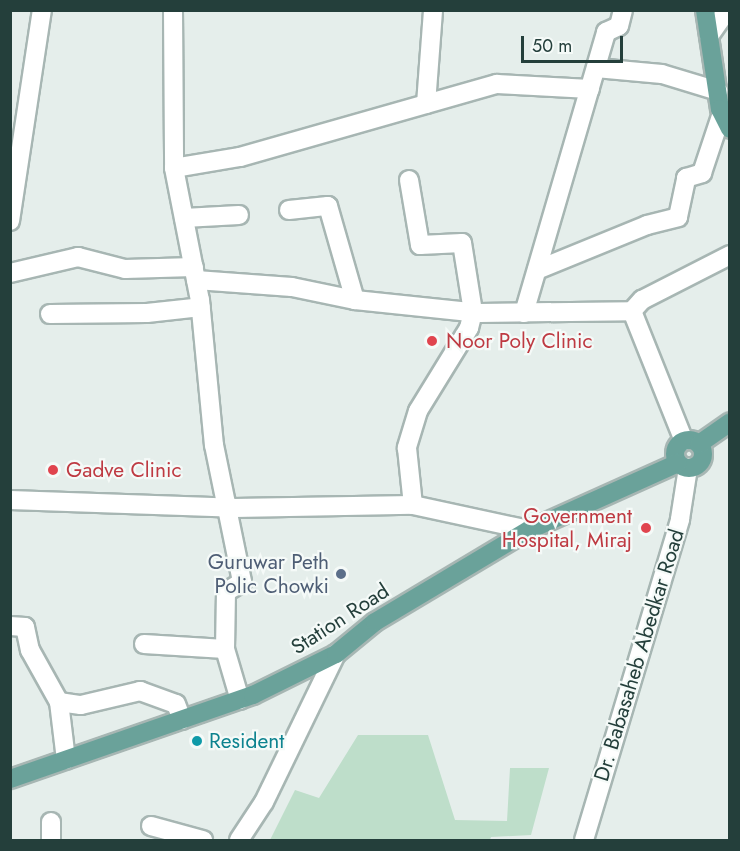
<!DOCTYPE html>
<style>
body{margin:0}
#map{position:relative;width:740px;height:851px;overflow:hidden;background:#e5eeeb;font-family:Jost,sans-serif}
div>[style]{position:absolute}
.green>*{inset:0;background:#bedeca}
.roads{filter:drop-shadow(2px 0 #a7b6b3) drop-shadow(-2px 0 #a7b6b3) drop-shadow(0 2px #a7b6b3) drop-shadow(0 -2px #a7b6b3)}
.minor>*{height:18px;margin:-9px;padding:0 9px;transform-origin:9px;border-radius:9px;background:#fff}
.major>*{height:18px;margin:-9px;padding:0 9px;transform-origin:9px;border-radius:9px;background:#6aa29a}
.major>.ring{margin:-9px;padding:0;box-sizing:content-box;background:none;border:18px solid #6aa29a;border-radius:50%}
.dots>*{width:16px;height:16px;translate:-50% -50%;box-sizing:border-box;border:3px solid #f5faf8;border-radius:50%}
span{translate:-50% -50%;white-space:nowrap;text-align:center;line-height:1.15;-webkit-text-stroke:4.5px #f5faf8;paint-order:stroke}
.health-label{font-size:21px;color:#be3a42}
.left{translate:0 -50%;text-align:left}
.right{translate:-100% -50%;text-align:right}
.service-label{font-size:21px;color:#4e5e75}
.street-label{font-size:21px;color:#243f3b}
.culture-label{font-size:21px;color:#0d838f}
.frame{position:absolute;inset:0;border:12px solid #243f3b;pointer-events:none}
.scale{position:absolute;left:521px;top:36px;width:102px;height:27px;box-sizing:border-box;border:3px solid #243f3b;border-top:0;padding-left:8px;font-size:18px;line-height:21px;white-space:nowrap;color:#243f3b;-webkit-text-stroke:4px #f5faf8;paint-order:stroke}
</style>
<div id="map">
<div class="green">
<div style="clip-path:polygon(358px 735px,428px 735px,455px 820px,507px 821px,510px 768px,549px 768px,531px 835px,491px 837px,490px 840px,270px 840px,295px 790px,319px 798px)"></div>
</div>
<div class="roads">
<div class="minor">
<div style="left:173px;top:10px;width:158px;rotate:89.6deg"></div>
<div style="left:174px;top:168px;width:135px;rotate:78.9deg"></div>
<div style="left:200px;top:300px;width:146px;rotate:84.5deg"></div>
<div style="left:214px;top:445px;width:140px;rotate:78.4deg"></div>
<div style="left:242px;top:582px;width:19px;rotate:148deg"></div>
<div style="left:226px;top:592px;width:57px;rotate:91deg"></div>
<div style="left:225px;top:649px;width:53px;rotate:73.6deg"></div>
<div style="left:709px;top:36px;width:32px;rotate:-55deg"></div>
<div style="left:596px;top:68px;width:66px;rotate:5.2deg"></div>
<div style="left:662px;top:74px;width:59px;rotate:16.9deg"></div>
<div style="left:426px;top:104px;width:94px;rotate:-85.7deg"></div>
<div style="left:174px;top:168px;width:67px;rotate:-9.5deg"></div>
<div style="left:240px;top:157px;width:267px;rotate:-15.9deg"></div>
<div style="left:497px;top:84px;width:93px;rotate:3.1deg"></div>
<div style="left:409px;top:180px;width:66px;rotate:80.4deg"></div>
<div style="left:420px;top:245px;width:42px;rotate:-2.7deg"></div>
<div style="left:462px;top:243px;width:70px;rotate:80.9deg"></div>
<div style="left:473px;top:312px;width:16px;rotate:104deg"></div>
<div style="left:469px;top:328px;width:97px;rotate:121.6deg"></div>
<div style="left:418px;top:411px;width:39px;rotate:107deg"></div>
<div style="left:407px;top:448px;width:57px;rotate:84deg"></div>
<div style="left:289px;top:210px;width:39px;rotate:-6deg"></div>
<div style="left:328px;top:206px;width:98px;rotate:74deg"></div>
<div style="left:184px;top:218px;width:55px;rotate:-3.1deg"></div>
<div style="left:10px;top:221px;width:213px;rotate:-81.4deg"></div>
<div style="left:537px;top:270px;width:119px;rotate:-22.2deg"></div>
<div style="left:647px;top:225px;width:32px;rotate:-14deg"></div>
<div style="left:678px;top:217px;width:40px;rotate:-78deg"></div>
<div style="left:686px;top:178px;width:17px;rotate:-17deg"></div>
<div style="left:702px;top:173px;width:63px;rotate:-71.6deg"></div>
<div style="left:10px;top:273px;width:70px;rotate:-13.2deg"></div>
<div style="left:78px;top:257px;width:49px;rotate:14.3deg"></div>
<div style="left:125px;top:269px;width:69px;rotate:-1.7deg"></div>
<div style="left:196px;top:280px;width:96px;rotate:4.2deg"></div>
<div style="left:292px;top:287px;width:64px;rotate:11.7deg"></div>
<div style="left:355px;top:300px;width:125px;rotate:6deg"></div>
<div style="left:479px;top:313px;width:153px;rotate:-0.7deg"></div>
<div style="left:524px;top:313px;width:293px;rotate:-73.7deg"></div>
<div style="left:606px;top:32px;width:14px;rotate:-25deg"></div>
<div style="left:619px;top:26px;width:16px;rotate:-76deg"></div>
<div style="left:50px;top:314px;width:97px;rotate:-0.6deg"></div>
<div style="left:147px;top:313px;width:54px;rotate:-6.3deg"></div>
<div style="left:684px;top:441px;width:140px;rotate:-111.8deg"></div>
<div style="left:632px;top:311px;width:15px;rotate:-48deg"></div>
<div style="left:642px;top:300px;width:99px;rotate:-27.1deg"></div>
<div style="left:10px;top:500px;width:224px;rotate:2deg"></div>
<div style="left:234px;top:508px;width:179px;rotate:-1deg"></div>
<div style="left:413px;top:505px;width:119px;rotate:12.2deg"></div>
<div style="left:10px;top:626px;width:15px;rotate:4deg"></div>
<div style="left:25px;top:627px;width:24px;rotate:78deg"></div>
<div style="left:30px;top:650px;width:60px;rotate:60.9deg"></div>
<div style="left:59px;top:702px;width:22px;rotate:8deg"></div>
<div style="left:81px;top:705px;width:61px;rotate:-13.3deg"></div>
<div style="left:140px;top:691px;width:38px;rotate:20deg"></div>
<div style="left:176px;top:704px;width:17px;rotate:69deg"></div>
<div style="left:144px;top:644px;width:81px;rotate:3.5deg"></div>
<div style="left:59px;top:702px;width:58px;rotate:83.1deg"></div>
<div style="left:51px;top:822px;width:18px;rotate:90deg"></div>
<div style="left:151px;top:826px;width:54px;rotate:15.1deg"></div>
<div style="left:239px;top:840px;width:45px;rotate:-56.7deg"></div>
<div style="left:264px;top:802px;width:165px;rotate:-64.1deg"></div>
<div style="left:584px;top:840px;width:335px;rotate:-73.3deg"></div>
<div style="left:680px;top:519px;width:52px;rotate:-81.1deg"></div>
</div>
<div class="major">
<div style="left:705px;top:10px;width:100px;rotate:81.4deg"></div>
<div style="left:720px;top:109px;width:22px;rotate:63deg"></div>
<div class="ring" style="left:675px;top:440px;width:10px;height:10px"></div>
<div style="left:699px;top:444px;width:38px;rotate:-35deg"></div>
<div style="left:10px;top:779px;width:257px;rotate:-19.1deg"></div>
<div style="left:253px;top:695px;width:93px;rotate:-26.3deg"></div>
<div style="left:336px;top:654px;width:50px;rotate:-39.4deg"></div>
<div style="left:375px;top:622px;width:179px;rotate:-30.9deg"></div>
<div style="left:529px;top:530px;width:163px;rotate:-24.2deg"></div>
</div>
</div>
<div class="dots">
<div style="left:432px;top:341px;background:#e0444e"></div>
<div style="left:53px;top:470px;background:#e0444e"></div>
<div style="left:646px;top:528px;background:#e0444e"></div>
<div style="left:341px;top:574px;background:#5c6f8a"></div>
<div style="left:197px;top:741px;background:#0f9aa8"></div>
</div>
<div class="health-label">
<span class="left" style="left:446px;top:341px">Noor Poly Clinic</span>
<span class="left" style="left:66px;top:470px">Gadve Clinic</span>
<span class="right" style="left:632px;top:528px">Government<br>Hospital, Miraj</span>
</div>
<div class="service-label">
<span class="right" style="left:329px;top:574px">Guruwar Peth<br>Polic Chowki</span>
</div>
<div class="street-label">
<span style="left:340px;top:619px;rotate:-33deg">Station Road</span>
<span style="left:639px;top:655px;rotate:-73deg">Dr. Babasaheb Abedkar Road</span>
</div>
<div class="culture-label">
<span class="left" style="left:209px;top:741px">Resident</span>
</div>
<div class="frame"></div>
<div class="scale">50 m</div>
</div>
